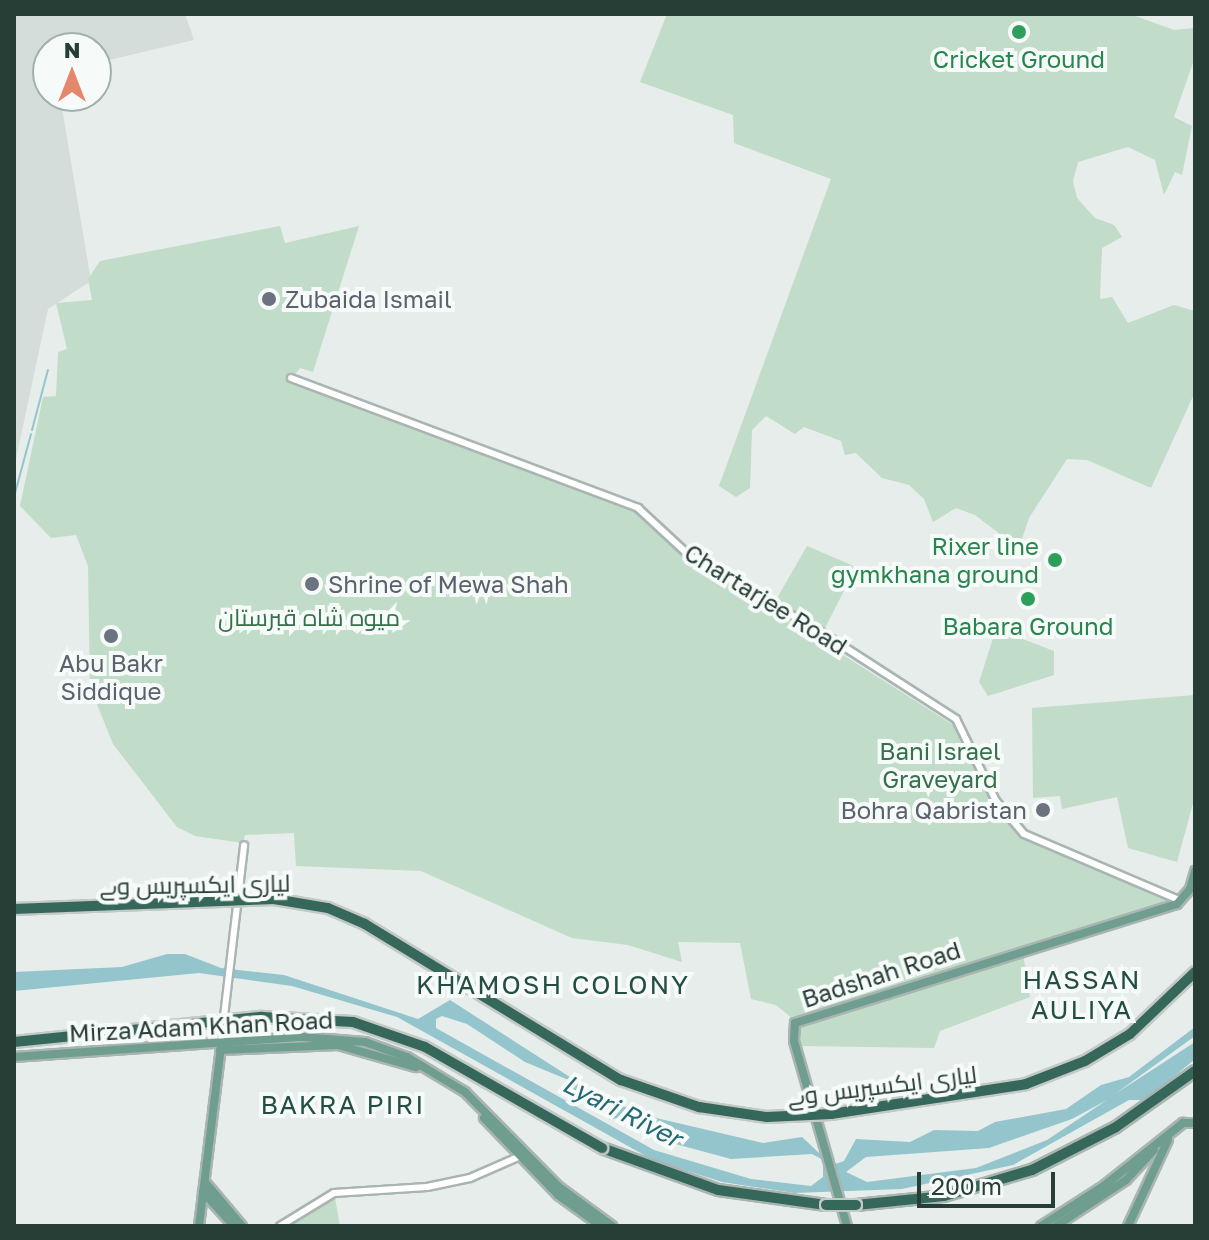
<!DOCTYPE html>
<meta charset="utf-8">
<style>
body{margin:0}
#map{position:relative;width:1209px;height:1240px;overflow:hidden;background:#e6edea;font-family:"Golos Text",Cairo,sans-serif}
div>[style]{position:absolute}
.built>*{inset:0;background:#d4ddd9}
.green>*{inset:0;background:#c1dcc8}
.water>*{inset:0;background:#94c5cc}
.stream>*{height:2px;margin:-1px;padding:0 1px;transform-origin:1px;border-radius:1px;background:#94c5cc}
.roads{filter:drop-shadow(2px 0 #a9b5b1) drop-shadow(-2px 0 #a9b5b1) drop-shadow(0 2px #a9b5b1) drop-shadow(0 -2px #a9b5b1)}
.minor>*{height:6px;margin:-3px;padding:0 3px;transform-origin:3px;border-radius:3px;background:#fff}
.major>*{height:8px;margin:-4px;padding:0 4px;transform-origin:4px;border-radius:4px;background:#6f9e91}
.highway>*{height:10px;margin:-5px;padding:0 5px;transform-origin:5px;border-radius:5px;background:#35675b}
.bridges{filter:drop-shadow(2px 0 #c3c9c7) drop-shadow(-2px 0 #c3c9c7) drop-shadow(0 2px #c3c9c7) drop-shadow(0 -2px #c3c9c7)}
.highway-bridge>*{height:10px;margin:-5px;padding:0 5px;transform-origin:5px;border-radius:5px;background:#35675b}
.dots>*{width:22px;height:22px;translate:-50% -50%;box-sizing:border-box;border:4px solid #f6faf8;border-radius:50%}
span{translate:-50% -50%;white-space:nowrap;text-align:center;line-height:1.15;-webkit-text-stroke:8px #f6faf8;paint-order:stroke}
.leisure-label{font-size:24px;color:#27864d}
.right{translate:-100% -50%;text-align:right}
.worship-label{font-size:24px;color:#5b616d}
.left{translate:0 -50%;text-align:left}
.street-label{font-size:24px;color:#273e37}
.park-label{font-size:24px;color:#35714a}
.neighbourhood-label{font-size:26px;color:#244e43;letter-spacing:2px}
.water-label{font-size:26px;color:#266974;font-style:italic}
.frame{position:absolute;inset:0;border:16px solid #273e37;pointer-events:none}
.north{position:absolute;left:32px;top:32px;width:80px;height:80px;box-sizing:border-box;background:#f6faf8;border:2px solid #a3afab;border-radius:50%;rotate:0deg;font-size:22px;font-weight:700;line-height:32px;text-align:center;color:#273e37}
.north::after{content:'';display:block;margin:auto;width:28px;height:36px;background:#e4876d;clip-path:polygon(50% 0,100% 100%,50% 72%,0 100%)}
.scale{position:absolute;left:917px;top:1172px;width:138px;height:36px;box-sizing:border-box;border:4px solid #273e37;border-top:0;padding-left:10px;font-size:24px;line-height:28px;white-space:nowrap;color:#273e37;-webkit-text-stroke:6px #f6faf8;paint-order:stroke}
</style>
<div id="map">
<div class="built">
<div style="clip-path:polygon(14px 14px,185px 14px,194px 40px,96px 63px,96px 48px,48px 48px,48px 96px,60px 96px,91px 281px,48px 309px,14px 468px)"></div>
</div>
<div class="green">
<div style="clip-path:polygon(667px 14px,1130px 14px,1174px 30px,1195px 28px,1195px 57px,1174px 117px,1192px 126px,1182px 175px,1175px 172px,1164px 195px,1155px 160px,1128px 147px,1078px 162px,1073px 181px,1077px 198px,1095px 218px,1114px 225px,1122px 237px,1102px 248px,1100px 299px,1112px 297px,1128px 323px,1174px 305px,1195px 311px,1195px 392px,1151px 488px,1087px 460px,1067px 459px,1029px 518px,1021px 542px,1009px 541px,975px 515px,956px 508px,933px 522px,924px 499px,909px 485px,882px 478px,856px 453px,845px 455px,841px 441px,804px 427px,795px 434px,766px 416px,752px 430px,750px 488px,736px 497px,719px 486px,831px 179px,734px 143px,733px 115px,640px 82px)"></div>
<div style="clip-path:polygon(280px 226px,285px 243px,359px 226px,313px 372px,300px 368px,293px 377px,633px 508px,694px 562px,838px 646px,843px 655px,955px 726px,994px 803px,1023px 835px,1169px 899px,1167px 904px,1023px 954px,1030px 997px,940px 1031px,934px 1048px,801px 1046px,799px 1024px,776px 1005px,751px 999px,740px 943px,678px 942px,682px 962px,628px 945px,572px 938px,421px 871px,296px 866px,294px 833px,245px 835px,243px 843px,195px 836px,177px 827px,113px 744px,90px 687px,88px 566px,76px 535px,51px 538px,20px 506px,43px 397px,56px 396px,58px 352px,67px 349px,56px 303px,92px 300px,88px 279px,100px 261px)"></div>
<div style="clip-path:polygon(807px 546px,856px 567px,825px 628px,776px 600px)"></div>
<div style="clip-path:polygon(996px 629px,1054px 651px,1054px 675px,988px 696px,979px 682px)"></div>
<div style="clip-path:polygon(1195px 695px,1195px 796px,1177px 862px,1128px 848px,1117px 797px,1062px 809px,1060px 796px,1033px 798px,1032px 708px)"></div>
<div style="clip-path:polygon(334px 1193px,340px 1226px,283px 1226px)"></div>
</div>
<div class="water">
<div style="clip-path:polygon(evenodd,167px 954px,185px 954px,221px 968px,284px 975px,418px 1019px,450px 1000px,587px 1088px,639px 1114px,763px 1143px,802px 1137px,832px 1165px,844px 1161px,856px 1139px,910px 1142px,934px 1130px,978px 1131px,995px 1122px,1066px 1109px,1101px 1085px,1129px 1077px,1195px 1027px,1195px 1036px,1115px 1094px,1195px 1042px,1195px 1059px,1146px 1100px,1129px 1100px,1013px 1165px,902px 1189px,794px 1193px,722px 1182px,653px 1160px,397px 1017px,292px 986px,199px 973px,14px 991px,14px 972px,122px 967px,167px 954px,442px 1016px,467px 1024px,525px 1062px,571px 1081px,572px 1093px,610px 1120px,634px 1113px,657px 1139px,731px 1159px,812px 1154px,823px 1160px,823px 1177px,811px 1186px,751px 1179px,654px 1150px,436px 1028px,436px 1019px,442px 1016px,167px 954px,1107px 1100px,1047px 1140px,976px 1168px,867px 1182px,846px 1172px,866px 1157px,989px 1148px,1072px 1119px,1107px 1100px)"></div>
</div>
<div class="stream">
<div style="left:32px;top:430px;width:62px;rotate:-75.1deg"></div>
<div style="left:14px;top:497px;width:65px;rotate:-74.9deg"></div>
</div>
<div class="roads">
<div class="minor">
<div style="left:291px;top:378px;width:371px;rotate:20.5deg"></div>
<div style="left:638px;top:508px;width:72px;rotate:42.8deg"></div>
<div style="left:691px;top:557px;width:146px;rotate:29.9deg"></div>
<div style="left:818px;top:630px;width:164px;rotate:32.8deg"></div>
<div style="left:956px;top:719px;width:91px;rotate:64deg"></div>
<div style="left:996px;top:801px;width:43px;rotate:49.7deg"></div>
<div style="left:1024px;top:834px;width:168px;rotate:23.1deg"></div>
<div style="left:221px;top:1042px;width:198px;rotate:-83.3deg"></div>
<div style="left:280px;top:1226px;width:63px;rotate:-31.4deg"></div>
<div style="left:334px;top:1193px;width:93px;rotate:-3.7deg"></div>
<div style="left:427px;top:1187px;width:44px;rotate:-11.8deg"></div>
<div style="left:470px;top:1178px;width:55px;rotate:-23.7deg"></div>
</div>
<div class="major">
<div style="left:220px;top:1050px;width:118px;rotate:-2.4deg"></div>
<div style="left:338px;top:1045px;width:81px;rotate:15.8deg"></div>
<div style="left:14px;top:1057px;width:289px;rotate:-4deg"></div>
<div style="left:302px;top:1037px;width:63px;rotate:4.5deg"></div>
<div style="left:365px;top:1042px;width:45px;rotate:19.7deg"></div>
<div style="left:407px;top:1057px;width:68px;rotate:31.1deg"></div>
<div style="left:465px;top:1092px;width:134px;rotate:45.3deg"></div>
<div style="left:559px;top:1187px;width:66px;rotate:36.3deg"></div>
<div style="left:484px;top:1118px;width:107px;rotate:46.1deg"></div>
<div style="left:558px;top:1195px;width:53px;rotate:35.8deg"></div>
<div style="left:205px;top:1182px;width:57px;rotate:49.9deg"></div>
<div style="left:203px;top:1192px;width:46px;rotate:47.6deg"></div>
<div style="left:199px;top:1226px;width:180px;rotate:-83deg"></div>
<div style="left:847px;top:1226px;width:192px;rotate:-106deg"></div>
<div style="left:794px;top:1041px;width:18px;rotate:-87deg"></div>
<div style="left:795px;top:1023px;width:400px;rotate:-17.3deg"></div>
<div style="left:1177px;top:904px;width:20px;rotate:-49deg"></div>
<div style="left:1190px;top:889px;width:19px;rotate:-74deg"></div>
<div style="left:1041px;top:1226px;width:76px;rotate:-32.6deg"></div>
<div style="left:1105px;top:1185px;width:100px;rotate:-38.5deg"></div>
<div style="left:1183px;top:1123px;width:12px"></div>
<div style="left:1056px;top:1226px;width:84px;rotate:-33.3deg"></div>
<div style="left:1126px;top:1180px;width:41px;rotate:-47deg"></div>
<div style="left:1128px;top:1226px;width:95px;rotate:-65.1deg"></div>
</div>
<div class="highway">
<div style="left:602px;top:1148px;width:123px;rotate:19.9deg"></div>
<div style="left:718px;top:1190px;width:109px;rotate:7.9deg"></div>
<div style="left:856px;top:1205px;width:88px;rotate:-5.8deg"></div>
<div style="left:944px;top:1196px;width:92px;rotate:-16.5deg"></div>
<div style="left:1032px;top:1170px;width:94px;rotate:-27.1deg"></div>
<div style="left:1116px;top:1127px;width:97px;rotate:-35.3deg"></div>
</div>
</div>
<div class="bridges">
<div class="highway-bridge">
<div style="left:14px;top:909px;width:260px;rotate:-2.2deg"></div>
<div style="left:274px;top:899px;width:55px;rotate:9.5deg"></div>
<div style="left:328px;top:908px;width:40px;rotate:23.4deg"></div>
<div style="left:365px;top:924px;width:300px;rotate:31.4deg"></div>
<div style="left:621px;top:1080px;width:83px;rotate:19.1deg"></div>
<div style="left:699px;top:1107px;width:69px;rotate:8.4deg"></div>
<div style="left:767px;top:1117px;width:64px;rotate:-2.7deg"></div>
<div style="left:831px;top:1114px;width:197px;rotate:-8.7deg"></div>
<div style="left:1026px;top:1084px;width:63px;rotate:-21.3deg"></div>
<div style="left:1085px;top:1061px;width:52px;rotate:-31deg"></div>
<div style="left:1130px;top:1034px;width:90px;rotate:-43.6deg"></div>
<div style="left:14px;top:1042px;width:249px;rotate:-5.8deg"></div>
<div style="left:262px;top:1017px;width:91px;rotate:3.1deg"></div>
<div style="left:353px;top:1022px;width:76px;rotate:19.1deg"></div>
<div style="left:425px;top:1047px;width:204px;rotate:29.7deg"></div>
<div style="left:826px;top:1205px;width:30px"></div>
</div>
</div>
<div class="dots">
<div style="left:1019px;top:32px;background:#2e9e5b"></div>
<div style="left:269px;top:299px;background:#6b7280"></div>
<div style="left:1055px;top:560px;background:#2e9e5b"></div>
<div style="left:312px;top:584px;background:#6b7280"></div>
<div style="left:1028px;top:599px;background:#2e9e5b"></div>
<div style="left:111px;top:636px;background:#6b7280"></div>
<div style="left:1043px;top:810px;background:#6b7280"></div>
</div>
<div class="leisure-label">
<span style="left:1019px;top:59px">Cricket Ground</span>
<span class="right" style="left:1039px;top:560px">Rixer line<br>gymkhana ground</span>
<span style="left:1028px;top:626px">Babara Ground</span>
</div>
<div class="worship-label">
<span class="left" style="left:285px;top:299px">Zubaida Ismail</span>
<span class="left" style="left:328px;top:584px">Shrine of Mewa Shah</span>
<span style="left:111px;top:677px">Abu Bakr<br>Siddique</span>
<span class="right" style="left:1027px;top:810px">Bohra Qabristan</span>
</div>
<div class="street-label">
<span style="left:766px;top:599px;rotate:32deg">Chartarjee Road</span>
<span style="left:195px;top:884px;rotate:-1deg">لیاری ایکسپریس وے</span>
<span style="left:881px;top:974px;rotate:-18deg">Badshah Road</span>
<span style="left:201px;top:1026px;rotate:-3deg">Mirza Adam Khan Road</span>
<span style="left:882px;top:1085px;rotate:-7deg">لیاری ایکسپریس وے</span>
</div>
<div class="park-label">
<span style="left:309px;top:617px">میوہ شاہ قبرستان</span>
<span style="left:940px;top:765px">Bani Israel<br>Graveyard</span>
</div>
<div class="neighbourhood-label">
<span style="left:1082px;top:995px">HASSAN<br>AULIYA</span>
<span style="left:553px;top:985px">KHAMOSH COLONY</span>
<span style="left:343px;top:1105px">BAKRA PIRI</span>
</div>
<div class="water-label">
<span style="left:622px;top:1111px;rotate:27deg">Lyari River</span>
</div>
<div class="frame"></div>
<div class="north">N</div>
<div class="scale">200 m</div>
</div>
